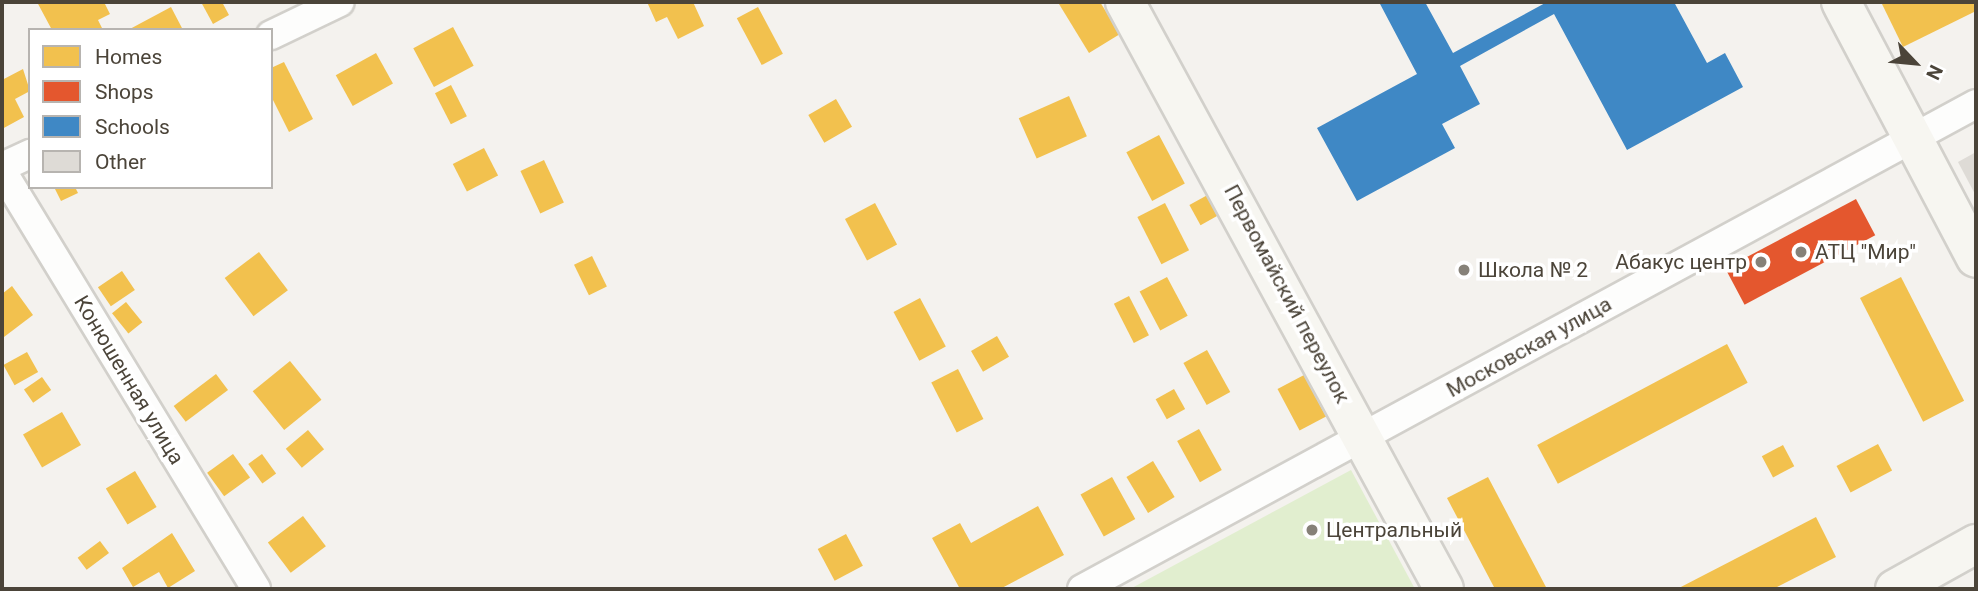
<!DOCTYPE html>
<meta charset="utf-8">
<style>
body{margin:0}
#map{position:relative;width:1978px;height:591px;overflow:hidden;background:#f4f2ee;font-family:Roboto,sans-serif}
div>[style]{position:absolute}
.green>*{inset:0;background:#e1eecf}
.homes>*{inset:0;background:#f2c14e;transform-origin:0 0}
.shops>*{inset:0;background:#e4572e;transform-origin:0 0}
.schools>*{inset:0;background:#3f88c5}
.building>*{inset:0;background:#dedbd6}
.roads{filter:drop-shadow(2px 0 #d2d0cb) drop-shadow(-2px 0 #d2d0cb) drop-shadow(0 2px #d2d0cb) drop-shadow(0 -2px #d2d0cb)}
.street>*{height:28px;margin:-14px;padding:0 14px;transform-origin:14px;border-radius:14px;background:#fdfdfc}
.secondary>*{height:38px;margin:-19px;padding:0 19px;transform-origin:19px;border-radius:19px;background:#f7f6f1}
.dots>*{width:19px;height:19px;translate:-50% -50%;box-sizing:border-box;border:4px solid #fff;border-radius:50%}
span{translate:-50% -50%;white-space:nowrap;text-align:center;line-height:1.15;-webkit-text-stroke:7px #fff;paint-order:stroke}
.poi-label{font-size:21px;color:#4b4439}
.left{translate:0 -50%;text-align:left}
.right{translate:-100% -50%;text-align:right}
.street-label{font-size:21px;color:#4b4439}
.frame{position:absolute;inset:0;border:4px solid #4b4439;pointer-events:none}
.legend{position:absolute;left:28px;top:28px;width:245px;height:161px;box-sizing:border-box;background:#fff;border:2px solid #b7b4b0;margin:0;padding:9px 12px;list-style:none;font-size:21px;color:#4b4439}
.legend li{display:flex;align-items:center;gap:14px;height:35px}
.legend b{width:35px;border:2px solid #b7b4b0}
.north{position:absolute;left:1880px;top:28px;width:70px;height:70px;-webkit-text-stroke:5px #fff;paint-order:stroke;rotate:116deg;font-size:19px;font-weight:700;line-height:28px;text-align:center;color:#4b4439}
.north::after{content:'';display:block;margin:auto;width:24px;height:32px;background:#4b4439;clip-path:polygon(50% 0,100% 100%,50% 72%,0 100%)}
</style>
<div id="map">
<div class="green">
<div style="clip-path:polygon(1351px 470px,1415px 589px,1130px 589px)"></div>
</div>
<div class="homes">
<div style="clip-path:polygon(37px 2px,104px 2px,110px 14px,98px 20px,103px 30px,52px 30px)"></div>
<div style="clip-path:polygon(201px 2px,222px 2px,229px 15px,213px 24px)"></div>
<div style="clip-path:polygon(647px 2px,693px 2px,704px 26px,678px 39px,667px 17px,656px 22px)"></div>
<div style="clip-path:polygon(1100px 2px,1120px 34px,1089px 53px,1059px 4px)"></div>
<div style="clip-path:polygon(1881px 2px,1976px 2px,1976px 11px,1903px 47px)"></div>
<div style="clip-path:polygon(171px 7px,183px 30px,128px 30px)"></div>
<div style="left:758px;top:7px;width:53px;height:24px;rotate:62deg"></div>
<div style="left:453px;top:27px;width:44px;height:45px;rotate:62deg"></div>
<div style="left:376px;top:53px;width:35px;height:46px;rotate:61deg"></div>
<div style="clip-path:polygon(284px 62px,313px 119px,289px 132px,271px 96px,271px 68px)"></div>
<div style="clip-path:polygon(23px 69px,30px 91px,15px 99px,24px 117px,2px 129px,2px 80px)"></div>
<div style="left:451px;top:85px;width:35px;height:18px;rotate:63deg"></div>
<div style="left:1069px;top:96px;width:44px;height:55px;rotate:66deg"></div>
<div style="left:836px;top:99px;width:32px;height:32px;rotate:60deg"></div>
<div style="left:1159px;top:135px;width:55px;height:37px;rotate:62deg"></div>
<div style="left:484px;top:148px;width:31px;height:35px;rotate:63deg"></div>
<div style="left:544px;top:160px;width:47px;height:26px;rotate:65deg"></div>
<div style="clip-path:polygon(54px 187px,75px 187px,78px 193px,61px 201px)"></div>
<div style="left:1213px;top:192px;width:23px;height:27px;rotate:61deg"></div>
<div style="left:875px;top:203px;width:47px;height:34px;rotate:62deg"></div>
<div style="left:1165px;top:203px;width:53px;height:31px;rotate:63deg"></div>
<div style="left:259px;top:252px;width:48px;height:43px;rotate:53deg"></div>
<div style="left:592px;top:256px;width:34px;height:20px;rotate:64deg"></div>
<div style="left:122px;top:271px;width:23px;height:29px;rotate:56deg"></div>
<div style="left:1167px;top:277px;width:44px;height:31px;rotate:62deg"></div>
<div style="left:1901px;top:277px;width:139px;height:46px;rotate:63deg"></div>
<div style="clip-path:polygon(12px 286px,33px 315px,4px 337px,2px 294px)"></div>
<div style="left:1129px;top:296px;width:44px;height:17px;rotate:63deg"></div>
<div style="left:920px;top:298px;width:55px;height:30px;rotate:62deg"></div>
<div style="left:126px;top:302px;width:26px;height:18px;rotate:51deg"></div>
<div style="left:997px;top:336px;width:24px;height:30px;rotate:60deg"></div>
<div style="left:1727px;top:344px;width:44px;height:215px;rotate:62deg"></div>
<div style="left:1207px;top:350px;width:48px;height:27px;rotate:61deg"></div>
<div style="left:27px;top:352px;width:23px;height:27px;rotate:61deg"></div>
<div style="left:290px;top:361px;width:50px;height:48px;rotate:51deg"></div>
<div style="left:958px;top:369px;width:56px;height:30px;rotate:63deg"></div>
<div style="left:216px;top:374px;width:20px;height:53px;rotate:53deg"></div>
<div style="left:1304px;top:375px;width:47px;height:30px;rotate:62deg"></div>
<div style="left:42px;top:377px;width:16px;height:22px;rotate:55deg"></div>
<div style="left:1174px;top:389px;width:23px;height:21px;rotate:61deg"></div>
<div style="left:62px;top:412px;width:38px;height:45px;rotate:60deg"></div>
<div style="left:1199px;top:429px;width:47px;height:25px;rotate:61deg"></div>
<div style="left:308px;top:430px;width:25px;height:29px;rotate:50deg"></div>
<div style="left:1878px;top:444px;width:30px;height:47px;rotate:62deg"></div>
<div style="left:1783px;top:445px;width:24px;height:24px;rotate:62deg"></div>
<div style="left:233px;top:454px;width:29px;height:32px;rotate:54deg"></div>
<div style="left:262px;top:454px;width:24px;height:17px;rotate:54deg"></div>
<div style="left:1153px;top:461px;width:42px;height:31px;rotate:59deg"></div>
<div style="left:135px;top:471px;width:42px;height:34px;rotate:59deg"></div>
<div style="left:1112px;top:477px;width:48px;height:36px;rotate:61deg"></div>
<div style="clip-path:polygon(1488px 477px,1547px 589px,1495px 589px,1447px 498px)"></div>
<div style="clip-path:polygon(1038px 506px,1064px 555px,1000px 589px,960px 589px,932px 538px,960px 523px,971px 543px)"></div>
<div style="left:303px;top:516px;width:38px;height:44px;rotate:53deg"></div>
<div style="clip-path:polygon(1816px 517px,1836px 557px,1773px 589px,1677px 589px)"></div>
<div style="clip-path:polygon(172px 533px,195px 571px,168px 588px,159px 572px,133px 587px,122px 568px)"></div>
<div style="left:846px;top:534px;width:36px;height:32px;rotate:62deg"></div>
<div style="left:100px;top:541px;width:15px;height:28px;rotate:53deg"></div>
</div>
<div class="shops">
<div style="left:1856px;top:199px;width:41px;height:148px;rotate:62deg"></div>
</div>
<div class="schools">
<div style="clip-path:polygon(1379px 2px,1425px 2px,1453px 53px,1547px 2px,1674px 2px,1707px 63px,1725px 53px,1743px 87px,1627px 150px,1554px 14px,1460px 66px,1480px 104px,1442px 124px,1455px 148px,1357px 201px,1317px 128px,1417px 74px)"></div>
</div>
<div class="building">
<div style="clip-path:polygon(1976px 152px,1976px 196px,1958px 162px)"></div>
</div>
<div class="roads">
<div class="street">
<div style="left:271px;top:35px;width:76px;rotate:-25.6deg"></div>
<div style="left:2px;top:167px;width:31px;rotate:-25deg"></div>
<div style="left:2px;top:171px;width:489px;rotate:58.7deg"></div>
<div style="left:1082px;top:589px;width:1017px;rotate:-28.48deg"></div>
</div>
<div class="secondary">
<div style="left:1125px;top:2px;width:668px;rotate:61.48deg"></div>
<div style="left:1841px;top:2px;width:289px;rotate:62.2deg"></div>
<div style="left:1895px;top:589px;width:93px;rotate:-29.1deg"></div>
</div>
</div>
<div class="dots">
<div style="left:1801px;top:252px;background:#868178"></div>
<div style="left:1761px;top:262px;background:#868178"></div>
<div style="left:1464px;top:270px;background:#868178"></div>
<div style="left:1312px;top:530px;background:#868178"></div>
</div>
<div class="poi-label">
<span class="left" style="left:1815px;top:252px">АТЦ "Мир"</span>
<span class="right" style="left:1747px;top:262px">Абакус центр</span>
<span class="left" style="left:1478px;top:270px">Школа № 2</span>
<span class="left" style="left:1326px;top:530px">Центральный</span>
</div>
<div class="street-label">
<span style="left:1287px;top:294px;rotate:62deg">Первомайский переулок</span>
<span style="left:1529px;top:347px;rotate:-29deg">Московская улица</span>
<span style="left:129px;top:380px;rotate:59deg">Конюшенная улица</span>
</div>
<div class="frame"></div>
<ul class="legend">
<li><b style="height:19px;background:#f2c14e"></b>Homes</li>
<li><b style="height:19px;background:#e4572e"></b>Shops</li>
<li><b style="height:19px;background:#3f88c5"></b>Schools</li>
<li><b style="height:19px;background:#dedbd6"></b>Other</li>
</ul>
<div class="north">N</div>
</div>
